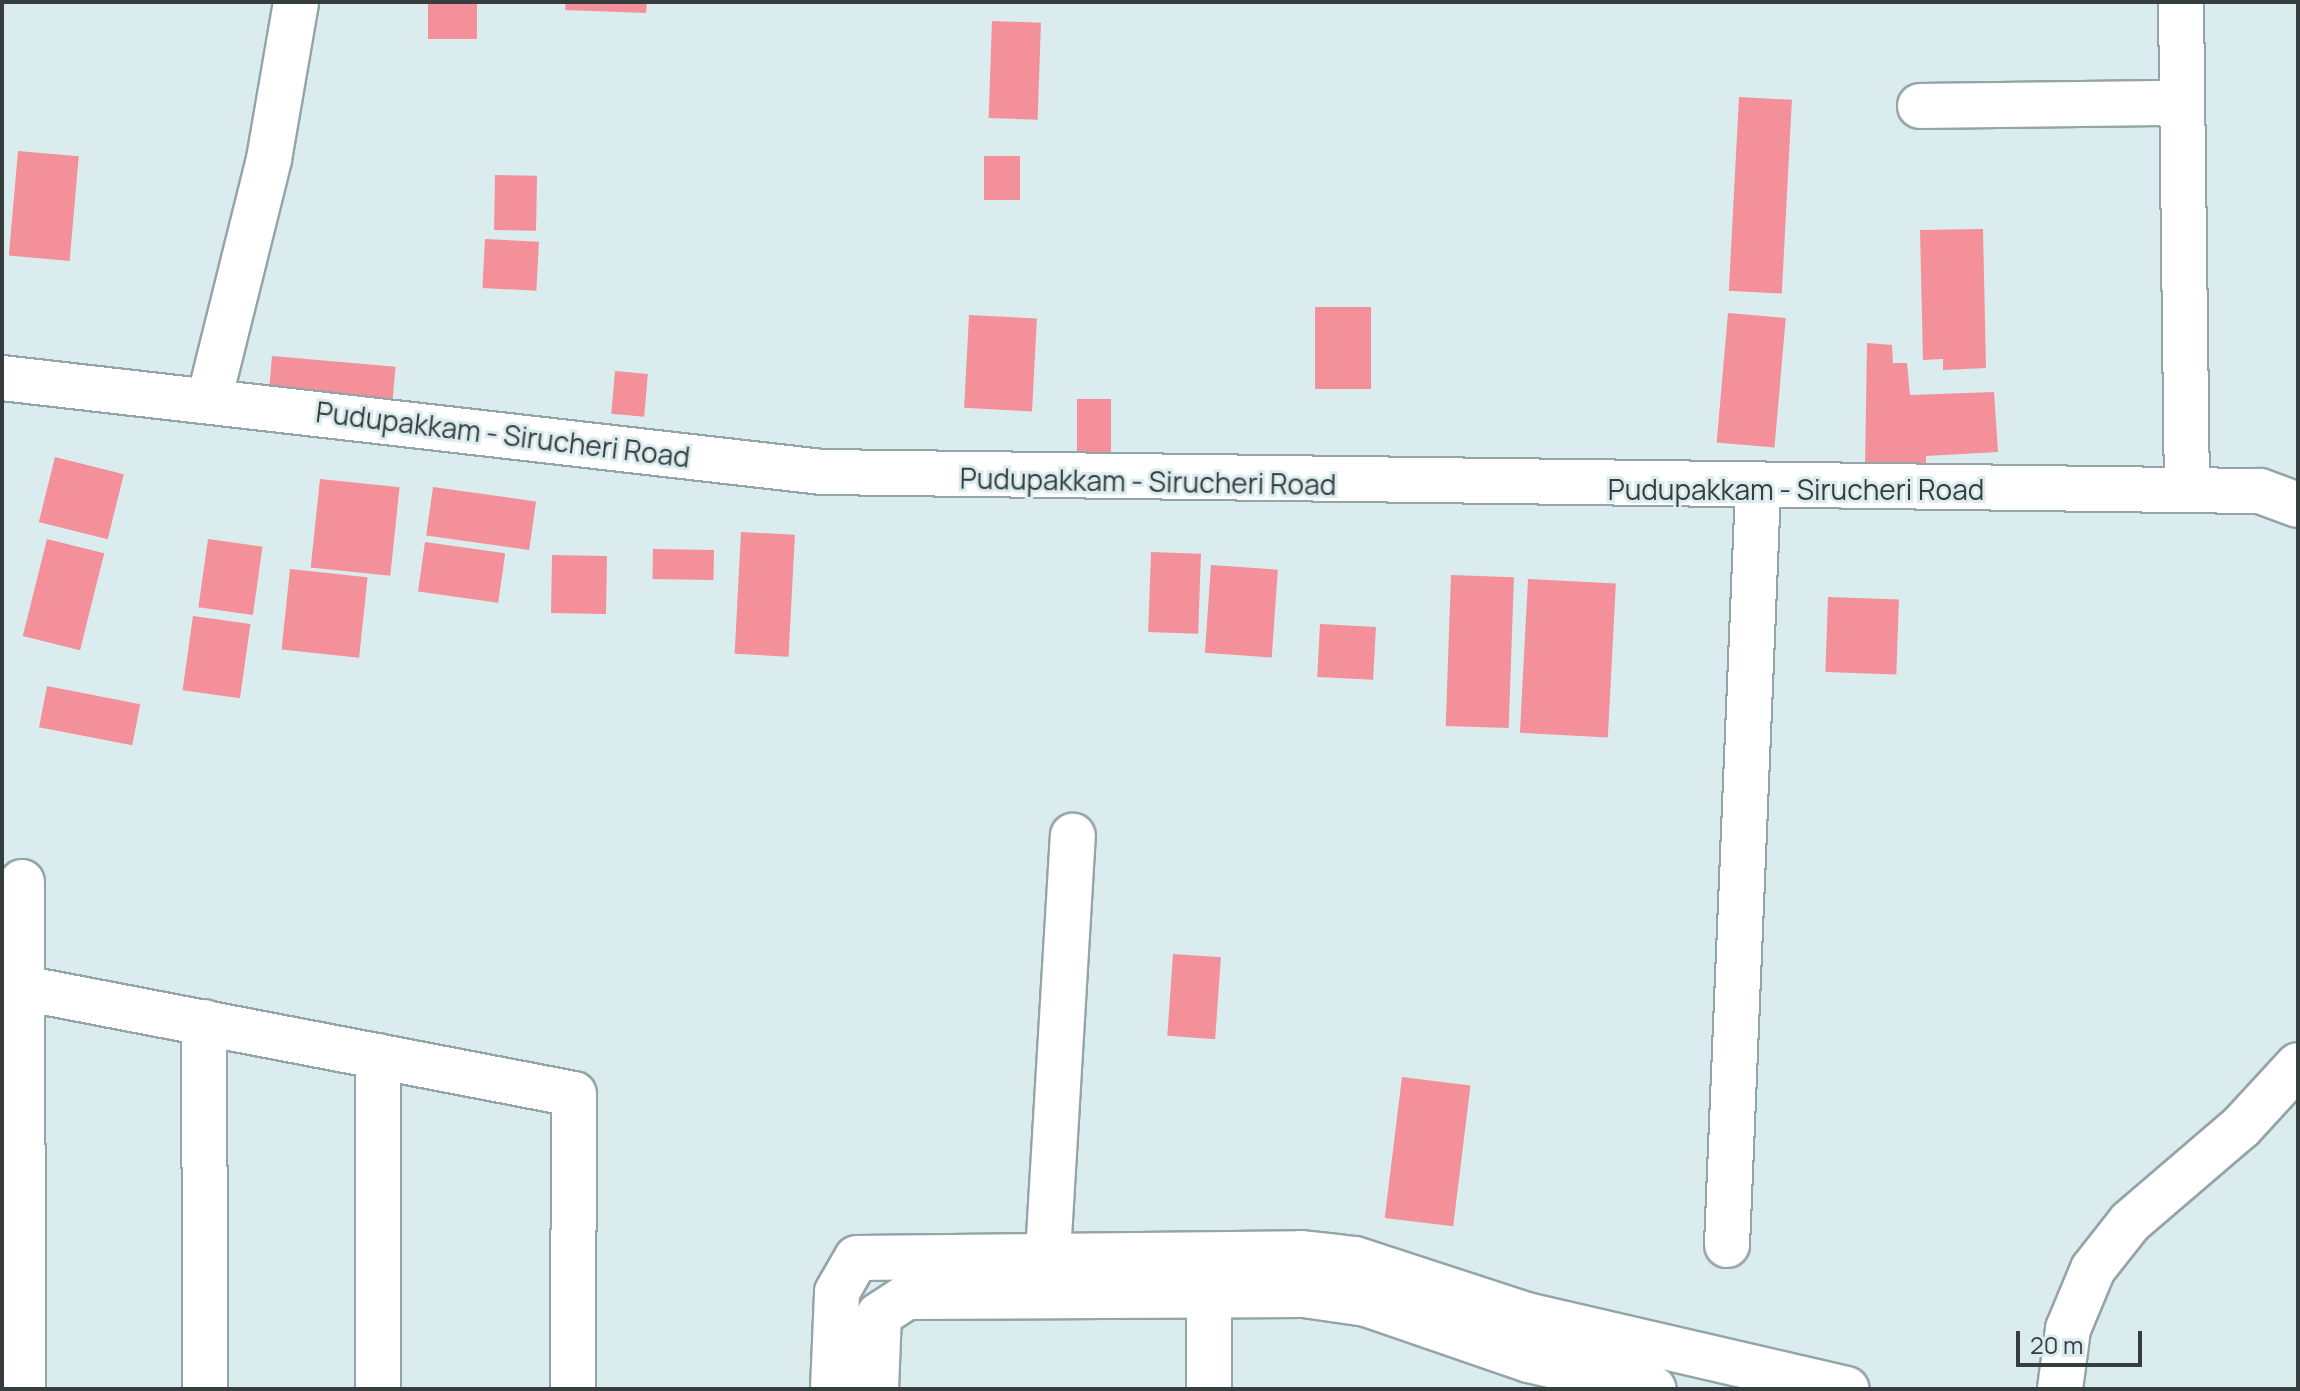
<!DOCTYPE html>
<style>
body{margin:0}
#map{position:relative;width:2300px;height:1391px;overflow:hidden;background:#dbecef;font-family:Manrope,sans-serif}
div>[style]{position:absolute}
.building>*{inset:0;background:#f4909a;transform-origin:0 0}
.roads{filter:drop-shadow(2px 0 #95a4a8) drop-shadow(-2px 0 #95a4a8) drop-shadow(0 2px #95a4a8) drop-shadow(0 -2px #95a4a8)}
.minor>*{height:44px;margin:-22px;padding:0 22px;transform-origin:22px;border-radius:22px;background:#fff}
span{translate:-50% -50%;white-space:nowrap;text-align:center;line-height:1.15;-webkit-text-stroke:6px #dbecef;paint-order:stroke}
.street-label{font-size:28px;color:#363d3e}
.frame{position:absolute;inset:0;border:4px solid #363d3e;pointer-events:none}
.scale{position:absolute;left:2016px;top:1331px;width:126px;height:36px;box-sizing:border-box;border:4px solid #363d3e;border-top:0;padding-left:10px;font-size:24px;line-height:28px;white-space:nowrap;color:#363d3e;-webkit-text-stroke:6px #dbecef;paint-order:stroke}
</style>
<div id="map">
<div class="building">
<div style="left:428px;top:2px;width:49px;height:37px"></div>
<div style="clip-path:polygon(566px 2px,647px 2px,646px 13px,565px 10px)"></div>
<div style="left:992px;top:21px;width:49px;height:97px;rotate:2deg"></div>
<div style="left:1739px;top:97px;width:53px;height:194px;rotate:3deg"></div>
<div style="left:18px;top:151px;width:61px;height:105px;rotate:5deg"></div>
<div style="left:984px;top:156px;width:36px;height:44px"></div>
<div style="left:495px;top:175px;width:42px;height:55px;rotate:1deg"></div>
<div style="clip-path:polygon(1983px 229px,1986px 368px,1943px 370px,1943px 359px,1923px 360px,1920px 230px)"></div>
<div style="left:485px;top:239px;width:54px;height:49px;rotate:3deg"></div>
<div style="left:1315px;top:307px;width:56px;height:82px"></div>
<div style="left:1728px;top:313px;width:58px;height:130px;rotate:5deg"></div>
<div style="left:969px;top:315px;width:68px;height:93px;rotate:3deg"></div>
<div style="clip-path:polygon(1867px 343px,1892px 345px,1893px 363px,1907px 363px,1910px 395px,1994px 392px,1998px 452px,1926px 456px,1926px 470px,1865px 469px)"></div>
<div style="left:272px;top:356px;width:124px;height:39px;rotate:5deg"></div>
<div style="left:615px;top:371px;width:33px;height:43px;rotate:5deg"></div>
<div style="left:1077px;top:399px;width:34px;height:59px"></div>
<div style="left:55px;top:457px;width:71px;height:67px;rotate:14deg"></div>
<div style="left:320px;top:479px;width:80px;height:89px;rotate:6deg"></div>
<div style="left:433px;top:487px;width:104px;height:49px;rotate:8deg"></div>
<div style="left:741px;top:532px;width:54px;height:122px;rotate:3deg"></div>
<div style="left:47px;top:539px;width:59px;height:100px;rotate:14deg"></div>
<div style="left:208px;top:539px;width:55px;height:69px;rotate:8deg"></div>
<div style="left:425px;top:542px;width:81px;height:50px;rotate:8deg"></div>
<div style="left:653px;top:549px;width:61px;height:30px;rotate:1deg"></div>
<div style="left:1151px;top:552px;width:50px;height:80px;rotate:2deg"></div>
<div style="left:552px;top:555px;width:55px;height:58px;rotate:1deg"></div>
<div style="left:1211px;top:565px;width:67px;height:88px;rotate:4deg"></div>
<div style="left:290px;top:569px;width:78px;height:81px;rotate:6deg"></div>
<div style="left:1451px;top:575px;width:63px;height:151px;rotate:2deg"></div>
<div style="left:1528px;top:579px;width:88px;height:154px;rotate:3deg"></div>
<div style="left:1828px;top:597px;width:71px;height:75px;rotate:2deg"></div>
<div style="left:193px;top:616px;width:58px;height:75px;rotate:8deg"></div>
<div style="left:1320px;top:624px;width:56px;height:53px;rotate:3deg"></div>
<div style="left:47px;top:686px;width:95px;height:42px;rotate:11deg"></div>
<div style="left:1173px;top:954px;width:48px;height:82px;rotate:4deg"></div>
<div style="left:1402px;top:1077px;width:69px;height:142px;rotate:7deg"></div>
</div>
<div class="roads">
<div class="minor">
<div style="left:2181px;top:2px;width:488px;rotate:89.3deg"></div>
<div style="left:1920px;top:106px;width:260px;rotate:-0.7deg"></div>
<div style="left:2px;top:378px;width:825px;rotate:6.54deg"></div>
<div style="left:822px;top:472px;width:1438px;rotate:0.76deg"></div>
<div style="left:2260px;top:491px;width:40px;rotate:20.2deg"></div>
<div style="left:210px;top:396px;width:244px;rotate:-76deg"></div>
<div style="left:269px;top:159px;width:159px;rotate:-80.2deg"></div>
<div style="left:22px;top:882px;width:507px;rotate:89.89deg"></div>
<div style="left:2px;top:984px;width:582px;rotate:10.89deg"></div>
<div style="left:574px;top:1094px;width:295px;rotate:90.2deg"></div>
<div style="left:204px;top:1022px;width:367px;rotate:89.8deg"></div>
<div style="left:378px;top:1056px;width:333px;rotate:90deg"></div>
<div style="left:1727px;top:1245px;width:756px;rotate:-87.65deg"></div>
<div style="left:1048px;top:1254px;width:419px;rotate:-86.6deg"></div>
<div style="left:1209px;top:1267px;width:122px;rotate:90deg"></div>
<div style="left:833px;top:1389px;width:97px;rotate:-87.6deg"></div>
<div style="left:837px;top:1292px;width:39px;rotate:-60deg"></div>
<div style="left:857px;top:1258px;width:445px;rotate:-0.6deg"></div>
<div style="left:1302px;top:1253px;width:53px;rotate:6.5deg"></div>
<div style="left:1355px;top:1259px;width:180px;rotate:18.1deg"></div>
<div style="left:1526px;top:1315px;width:329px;rotate:13deg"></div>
<div style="left:876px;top:1389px;width:74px;rotate:-87.7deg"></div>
<div style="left:879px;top:1315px;width:33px;rotate:-33deg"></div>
<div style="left:907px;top:1297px;width:397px;rotate:-0.3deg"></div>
<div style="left:1304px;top:1295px;width:63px;rotate:8.3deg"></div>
<div style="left:1366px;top:1304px;width:172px;rotate:19deg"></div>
<div style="left:1529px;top:1360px;width:128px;rotate:13.1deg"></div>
<div style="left:2060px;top:1389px;width:61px;rotate:-82.4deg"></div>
<div style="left:2068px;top:1329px;width:65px;rotate:-67.4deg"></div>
<div style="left:2093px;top:1269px;width:60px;rotate:-51.8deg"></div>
<div style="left:2130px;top:1222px;width:146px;rotate:-40.6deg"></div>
<div style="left:2241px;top:1127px;width:84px;rotate:-47.4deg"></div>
</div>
</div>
<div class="street-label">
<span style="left:503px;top:434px;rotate:7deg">Pudupakkam - Sirucheri Road</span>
<span style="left:1148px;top:481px;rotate:1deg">Pudupakkam - Sirucheri Road</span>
<span style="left:1796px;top:489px">Pudupakkam - Sirucheri Road</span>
</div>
<div class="frame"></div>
<div class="scale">20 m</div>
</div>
